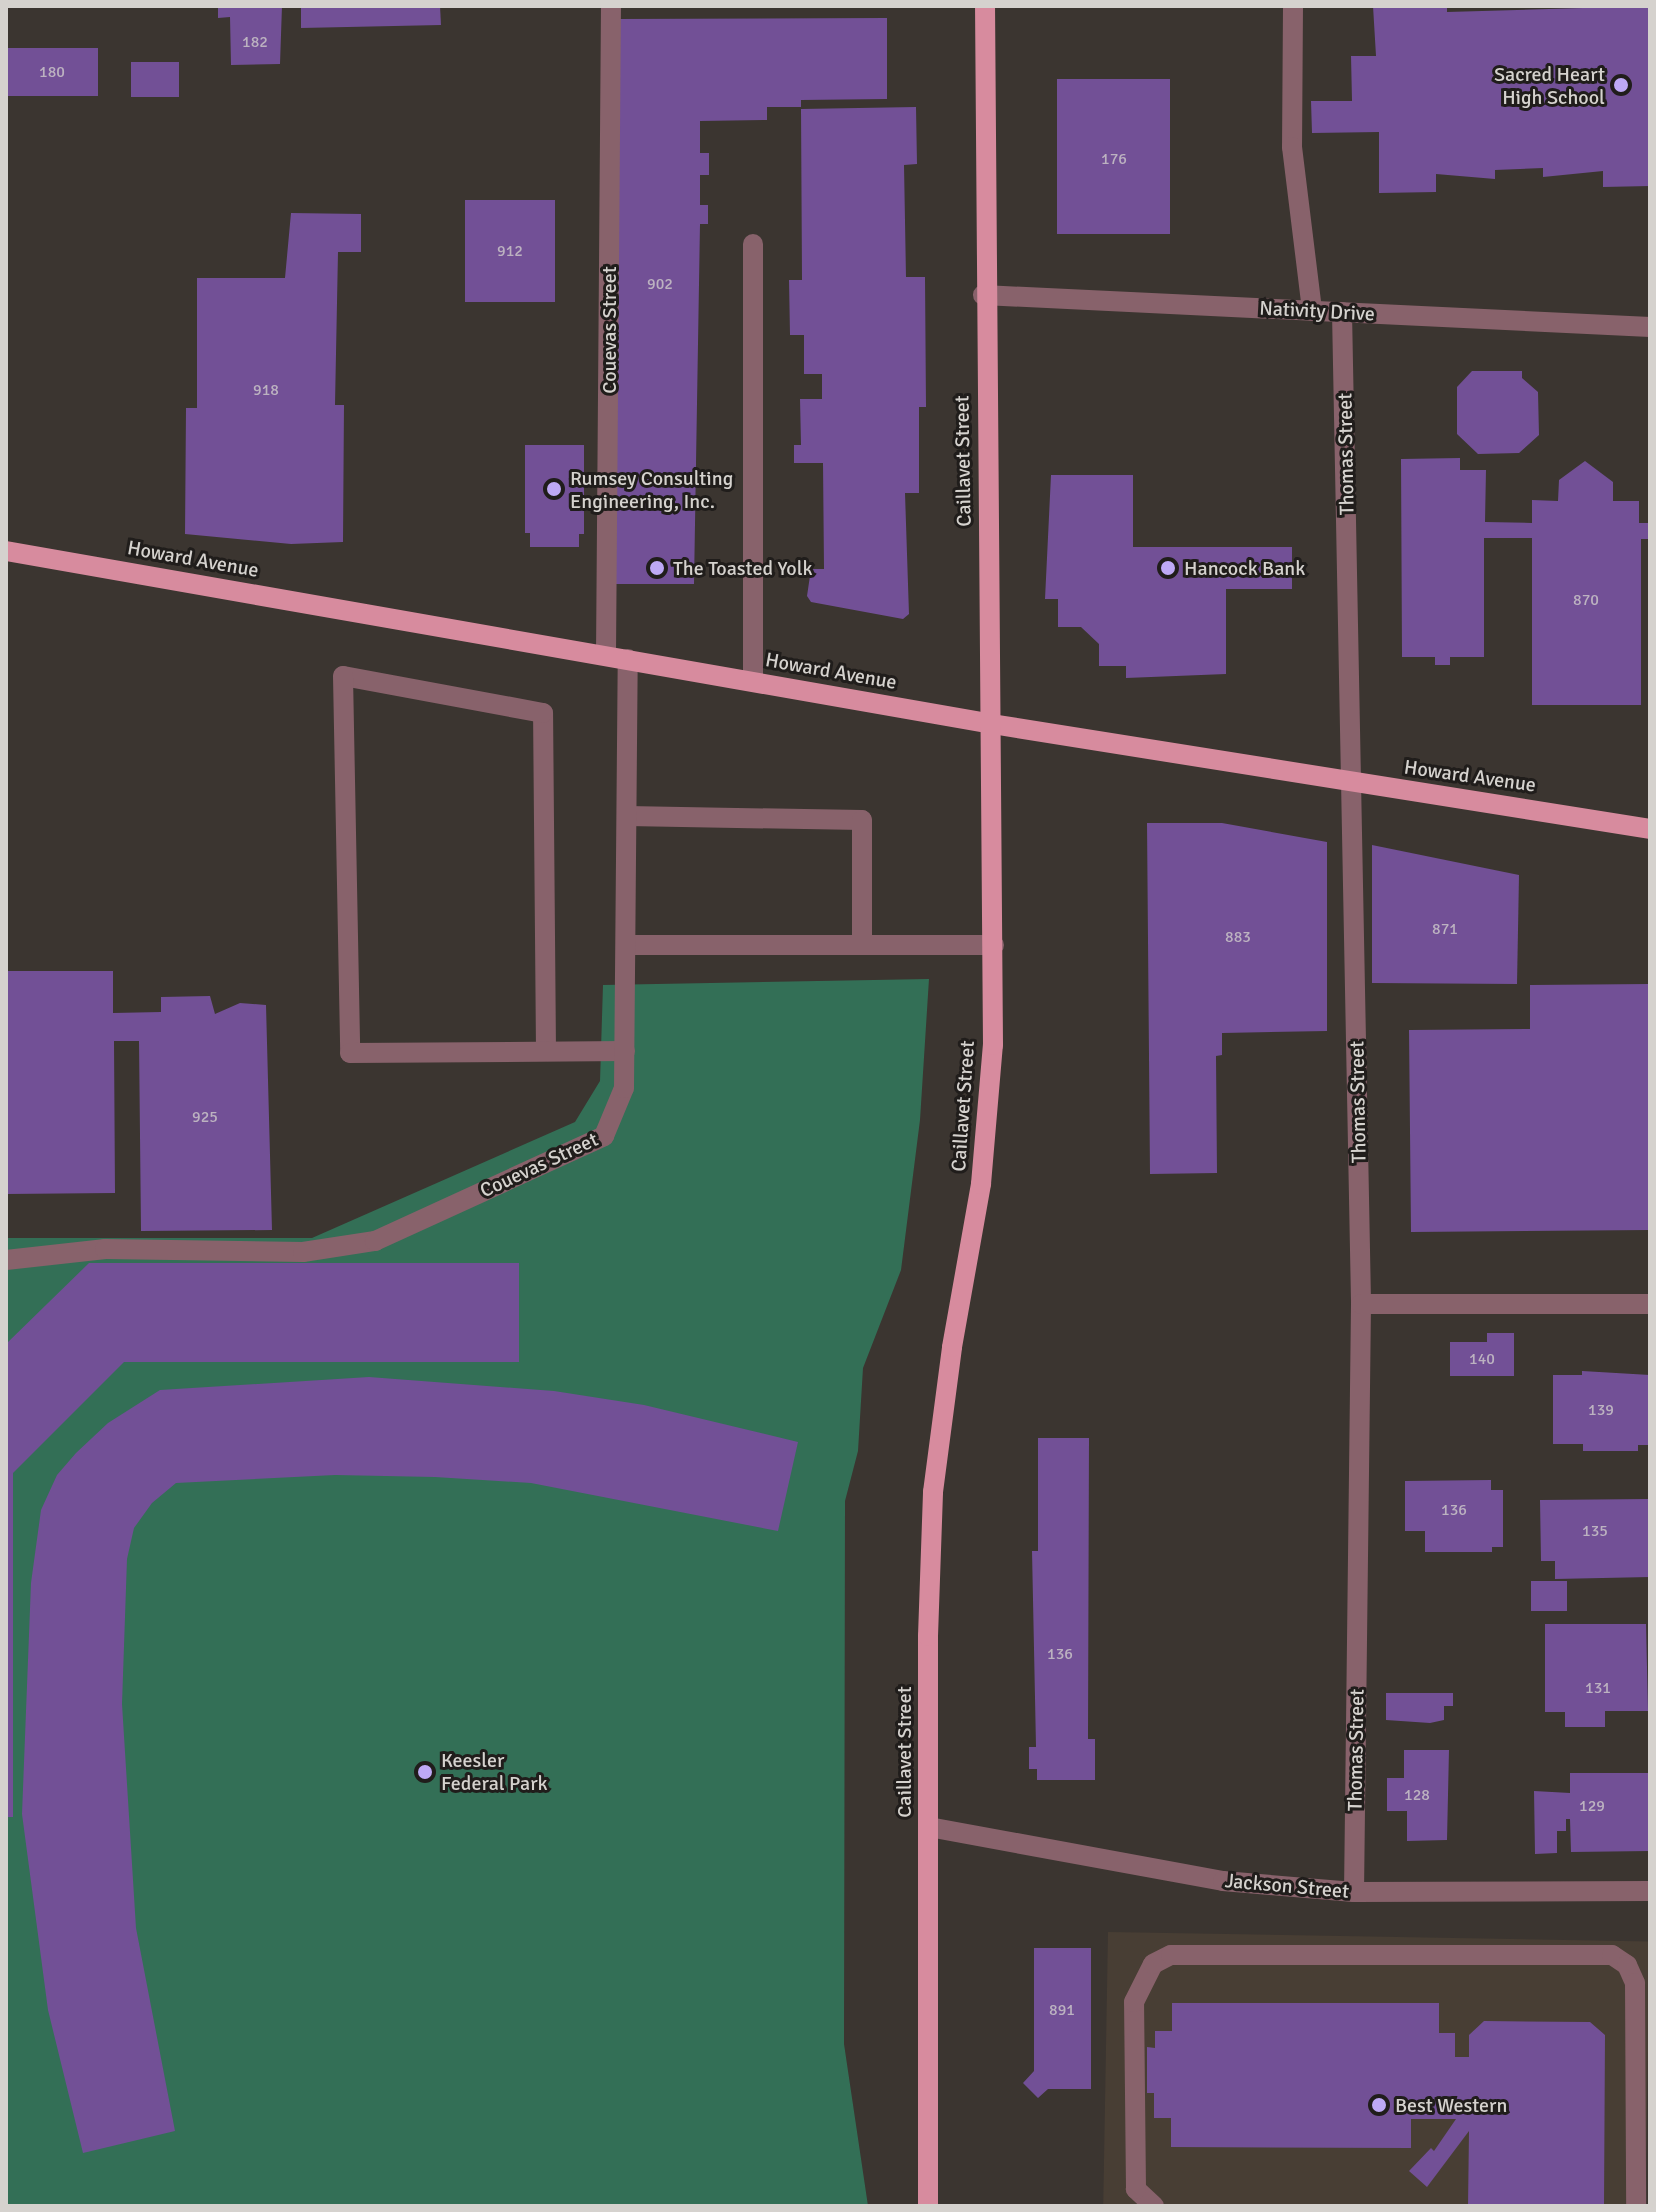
<!DOCTYPE html>
<style>
body{margin:0}
#map{position:relative;width:1656px;height:2212px;overflow:hidden;background:#3b3530;font-family:Signika,sans-serif}
div>[style]{position:absolute}
.built>*{inset:0;background:#483e34;transform-origin:0 0}
.green>*{inset:0;background:#336f56}
.building>*{inset:0;background:#725096;transform-origin:0 0}
.minor>*{height:20px;margin:-10px;padding:0 10px;transform-origin:10px;border-radius:10px;background:#88626b}
.major>*{height:20px;margin:-10px;padding:0 10px;transform-origin:10px;border-radius:10px;background:#d78b9e}
.dots>*{width:22px;height:22px;translate:-50% -50%;box-sizing:border-box;border:4px solid #201d1b;border-radius:50%}
span{translate:-50% -50%;white-space:nowrap;text-align:center;line-height:1.15;-webkit-text-stroke:6px #201d1b;paint-order:stroke}
.number-label{font-size:16px;color:#bcb2c0}
.number-label span{-webkit-text-stroke-width:0}
.poi-label{font-size:20px;color:#d5d2ce}
.right{translate:-100% -50%;text-align:right}
.left{translate:0 -50%;text-align:left}
.street-label{font-size:20px;color:#d5d2ce}
.frame{position:absolute;inset:0;border:8px solid #d5d2ce;pointer-events:none}
</style>
<div id="map">
<div class="built">
<div style="left:1108px;top:1932px;width:542px;height:274px;rotate:1deg"></div>
</div>
<div class="green">
<div style="clip-path:polygon(929px 979px,920px 1120px,901px 1270px,863px 1368px,858px 1451px,845px 1501px,844px 2044px,868px 2206px,6px 2206px,6px 1238px,312px 1238px,575px 1122px,600px 1081px,603px 985px)"></div>
</div>
<div class="building">
<div style="clip-path:polygon(218px 6px,282px 6px,280px 64px,231px 65px,230px 17px,218px 18px)"></div>
<div style="clip-path:polygon(301px 6px,440px 6px,441px 25px,301px 28px)"></div>
<div style="clip-path:polygon(1373px 6px,1447px 6px,1447px 12px,1650px 6px,1650px 186px,1603px 187px,1603px 171px,1543px 177px,1543px 168px,1495px 170px,1495px 179px,1436px 174px,1436px 192px,1379px 193px,1379px 132px,1312px 133px,1311px 101px,1352px 101px,1351px 56px,1376px 56px)"></div>
<div style="clip-path:polygon(887px 18px,887px 99px,801px 100px,801px 107px,767px 107px,767px 120px,700px 121px,700px 153px,709px 153px,709px 175px,700px 175px,700px 205px,708px 205px,708px 224px,700px 224px,694px 584px,615px 584px,618px 19px)"></div>
<div style="left:6px;top:48px;width:92px;height:48px"></div>
<div style="left:179px;top:62px;width:35px;height:48px;rotate:90deg"></div>
<div style="left:1170px;top:79px;width:155px;height:113px;rotate:90deg"></div>
<div style="clip-path:polygon(916px 107px,917px 164px,904px 165px,906px 277px,925px 277px,926px 407px,919px 407px,919px 493px,905px 493px,909px 614px,903px 619px,811px 602px,807px 596px,811px 569px,824px 569px,823px 463px,794px 463px,794px 445px,801px 445px,800px 399px,822px 399px,822px 374px,804px 374px,804px 335px,790px 335px,789px 280px,802px 280px,801px 109px)"></div>
<div style="left:465px;top:200px;width:90px;height:102px"></div>
<div style="clip-path:polygon(291px 213px,361px 214px,361px 252px,338px 252px,335px 405px,344px 405px,343px 542px,291px 544px,185px 534px,186px 408px,197px 408px,197px 278px,285px 278px)"></div>
<div style="clip-path:polygon(1472px 371px,1522px 371px,1522px 378px,1538px 392px,1539px 435px,1519px 453px,1478px 454px,1457px 434px,1457px 387px)"></div>
<div style="clip-path:polygon(525px 445px,584px 445px,584px 534px,579px 534px,579px 547px,530px 547px,530px 533px,525px 533px)"></div>
<div style="clip-path:polygon(1460px 458px,1460px 470px,1486px 470px,1485px 522px,1532px 523px,1532px 500px,1558px 501px,1559px 480px,1585px 461px,1613px 482px,1613px 501px,1639px 501px,1639px 523px,1650px 523px,1650px 539px,1641px 539px,1641px 705px,1532px 705px,1532px 538px,1484px 538px,1484px 657px,1450px 657px,1450px 665px,1435px 665px,1435px 657px,1402px 657px,1401px 459px)"></div>
<div style="clip-path:polygon(1051px 475px,1133px 475px,1133px 547px,1292px 547px,1292px 589px,1226px 589px,1226px 674px,1126px 678px,1126px 666px,1099px 666px,1099px 644px,1081px 627px,1058px 627px,1058px 599px,1045px 599px)"></div>
<div style="clip-path:polygon(1147px 823px,1222px 823px,1327px 842px,1327px 1031px,1222px 1033px,1222px 1055px,1216px 1056px,1217px 1173px,1150px 1174px)"></div>
<div style="clip-path:polygon(1372px 845px,1519px 875px,1517px 984px,1372px 983px)"></div>
<div style="clip-path:polygon(6px 971px,113px 971px,113px 1013px,161px 1012px,161px 997px,210px 996px,215px 1014px,240px 1003px,266px 1005px,272px 1230px,141px 1231px,139px 1041px,114px 1041px,115px 1193px,6px 1194px)"></div>
<div style="clip-path:polygon(1650px 984px,1650px 1230px,1411px 1232px,1409px 1030px,1530px 1029px,1530px 985px)"></div>
<div style="clip-path:polygon(89px 1263px,519px 1263px,519px 1362px,124px 1362px,13px 1473px,13px 1817px,6px 1817px,6px 1344px)"></div>
<div style="clip-path:polygon(1487px 1333px,1514px 1333px,1514px 1376px,1450px 1376px,1450px 1342px,1487px 1342px)"></div>
<div style="clip-path:polygon(1582px 1371px,1650px 1375px,1650px 1445px,1638px 1445px,1638px 1451px,1583px 1451px,1583px 1444px,1553px 1444px,1553px 1375px,1582px 1375px)"></div>
<div style="clip-path:polygon(369px 1377px,554px 1391px,644px 1405px,798px 1442px,778px 1531px,531px 1483px,435px 1477px,335px 1475px,176px 1483px,152px 1503px,134px 1528px,127px 1559px,122px 1704px,136px 1928px,175px 2131px,83px 2153px,48px 2010px,22px 1814px,31px 1583px,41px 1510px,57px 1475px,76px 1453px,108px 1423px,160px 1390px)"></div>
<div style="clip-path:polygon(1038px 1438px,1089px 1438px,1088px 1739px,1095px 1739px,1095px 1780px,1037px 1780px,1037px 1769px,1029px 1769px,1029px 1747px,1036px 1747px,1032px 1551px,1038px 1551px)"></div>
<div style="clip-path:polygon(1491px 1480px,1491px 1490px,1503px 1490px,1503px 1547px,1492px 1547px,1492px 1552px,1425px 1552px,1425px 1531px,1405px 1531px,1405px 1481px)"></div>
<div style="clip-path:polygon(1650px 1499px,1650px 1577px,1555px 1579px,1555px 1561px,1541px 1561px,1540px 1500px)"></div>
<div style="left:1531px;top:1581px;width:36px;height:30px"></div>
<div style="clip-path:polygon(1545px 1624px,1646px 1624px,1648px 1711px,1605px 1711px,1605px 1727px,1565px 1727px,1565px 1712px,1545px 1712px)"></div>
<div style="clip-path:polygon(1386px 1693px,1453px 1693px,1453px 1706px,1444px 1706px,1444px 1720px,1430px 1723px,1386px 1720px)"></div>
<div style="clip-path:polygon(1404px 1750px,1449px 1750px,1447px 1840px,1407px 1841px,1407px 1811px,1387px 1811px,1387px 1778px,1404px 1778px)"></div>
<div style="clip-path:polygon(1570px 1773px,1650px 1773px,1650px 1851px,1571px 1852px,1570px 1819px,1566px 1819px,1566px 1831px,1557px 1831px,1557px 1853px,1535px 1854px,1534px 1791px,1570px 1793px)"></div>
<div style="clip-path:polygon(1034px 1948px,1091px 1948px,1091px 2089px,1048px 2089px,1038px 2098px,1023px 2083px,1034px 2071px)"></div>
<div style="clip-path:polygon(1172px 2003px,1439px 2003px,1439px 2033px,1455px 2033px,1455px 2057px,1469px 2057px,1469px 2035px,1484px 2021px,1590px 2022px,1605px 2035px,1604px 2206px,1468px 2206px,1469px 2131px,1427px 2187px,1409px 2171px,1431px 2148px,1434px 2151px,1456px 2119px,1411px 2119px,1411px 2148px,1171px 2147px,1171px 2118px,1154px 2118px,1154px 2093px,1147px 2093px,1147px 2047px,1155px 2048px,1155px 2031px,1172px 2031px)"></div>
</div>
<div class="minor">
<div style="left:1293px;top:6px;width:141px;rotate:90.4deg"></div>
<div style="left:1292px;top:147px;width:165px;rotate:83deg"></div>
<div style="left:753px;top:244px;width:437px;rotate:90deg"></div>
<div style="left:983px;top:295px;width:668px;rotate:2.75deg"></div>
<div style="left:1342px;top:312px;width:992px;rotate:88.9deg"></div>
<div style="left:1361px;top:1304px;width:588px;rotate:90.68deg"></div>
<div style="left:606px;top:655px;width:649px;rotate:-89.56deg"></div>
<div style="left:627px;top:816px;width:235px;rotate:1deg"></div>
<div style="left:862px;top:820px;width:125px;rotate:90deg"></div>
<div style="left:626px;top:945px;width:368px"></div>
<div style="left:546px;top:1051px;width:338px;rotate:-90.5deg"></div>
<div style="left:543px;top:713px;width:203px;rotate:-169.5deg"></div>
<div style="left:343px;top:676px;width:377px;rotate:88.9deg"></div>
<div style="left:350px;top:1053px;width:275px;rotate:-0.4deg"></div>
<div style="left:6px;top:1260px;width:100px;rotate:-6.3deg"></div>
<div style="left:105px;top:1249px;width:198px;rotate:0.9deg"></div>
<div style="left:303px;top:1252px;width:73px;rotate:-8.7deg"></div>
<div style="left:375px;top:1241px;width:252px;rotate:-24.6deg"></div>
<div style="left:604px;top:1136px;width:52px;rotate:-67.4deg"></div>
<div style="left:624px;top:1088px;width:429px;rotate:-89.5deg"></div>
<div style="left:1361px;top:1304px;width:289px"></div>
<div style="left:929px;top:1827px;width:299px;rotate:10.4deg"></div>
<div style="left:1223px;top:1881px;width:131px;rotate:4.8deg"></div>
<div style="left:1354px;top:1892px;width:296px;rotate:-0.2deg"></div>
<div style="left:1154px;top:2206px;width:25px;rotate:-137deg"></div>
<div style="left:1136px;top:2189px;width:187px;rotate:-90.6deg"></div>
<div style="left:1134px;top:2002px;width:42px;rotate:-63.4deg"></div>
<div style="left:1153px;top:1964px;width:20px;rotate:-27deg"></div>
<div style="left:1171px;top:1955px;width:441px"></div>
<div style="left:1612px;top:1955px;width:18px;rotate:34deg"></div>
<div style="left:1627px;top:1965px;width:20px;rotate:66deg"></div>
<div style="left:1635px;top:1983px;width:223px;rotate:89.7deg"></div>
</div>
<div class="major">
<div style="left:6px;top:551px;width:1001px;rotate:9.95deg"></div>
<div style="left:992px;top:724px;width:666px;rotate:9.07deg"></div>
<div style="left:928px;top:2206px;width:570px;rotate:-90deg"></div>
<div style="left:928px;top:1636px;width:144px;rotate:-88deg"></div>
<div style="left:933px;top:1492px;width:146px;rotate:-82.5deg"></div>
<div style="left:952px;top:1347px;width:166px;rotate:-79.9deg"></div>
<div style="left:981px;top:1184px;width:140px;rotate:-85.1deg"></div>
<div style="left:993px;top:1045px;width:1039px;rotate:-90.44deg"></div>
</div>
<div class="dots">
<div style="left:1621px;top:85px;background:#bea9f5"></div>
<div style="left:554px;top:489px;background:#bea9f5"></div>
<div style="left:657px;top:568px;background:#bea9f5"></div>
<div style="left:1168px;top:568px;background:#bea9f5"></div>
<div style="left:425px;top:1772px;background:#bea9f5"></div>
<div style="left:1379px;top:2105px;background:#bea9f5"></div>
</div>
<div class="number-label">
<span style="left:255px;top:42px">182</span>
<span style="left:52px;top:72px">180</span>
<span style="left:1114px;top:159px">176</span>
<span style="left:510px;top:251px">912</span>
<span style="left:660px;top:284px">902</span>
<span style="left:266px;top:390px">918</span>
<span style="left:1586px;top:600px">870</span>
<span style="left:1445px;top:929px">871</span>
<span style="left:1238px;top:937px">883</span>
<span style="left:205px;top:1117px">925</span>
<span style="left:1482px;top:1359px">140</span>
<span style="left:1601px;top:1410px">139</span>
<span style="left:1454px;top:1510px">136</span>
<span style="left:1595px;top:1531px">135</span>
<span style="left:1060px;top:1654px">136</span>
<span style="left:1598px;top:1688px">131</span>
<span style="left:1417px;top:1795px">128</span>
<span style="left:1592px;top:1806px">129</span>
<span style="left:1062px;top:2010px">891</span>
</div>
<div class="poi-label">
<span class="right" style="left:1605px;top:86px">Sacred Heart<br>High School</span>
<span class="left" style="left:570px;top:490px">Rumsey Consulting<br>Engineering, Inc.</span>
<span class="left" style="left:673px;top:568px">The Toasted Yolk</span>
<span class="left" style="left:1184px;top:568px">Hancock Bank</span>
<span class="left" style="left:441px;top:1772px">Keesler<br>Federal Park</span>
<span class="left" style="left:1395px;top:2105px">Best Western</span>
</div>
<div class="street-label">
<span style="left:1317px;top:311px;rotate:3deg">Nativity Drive</span>
<span style="left:609px;top:330px;rotate:-90deg">Couevas Street</span>
<span style="left:1346px;top:454px;rotate:-91deg">Thomas Street</span>
<span style="left:963px;top:461px;rotate:-91deg">Caillavet Street</span>
<span style="left:193px;top:559px;rotate:10deg">Howard Avenue</span>
<span style="left:831px;top:671px;rotate:10deg">Howard Avenue</span>
<span style="left:1470px;top:776px;rotate:8deg">Howard Avenue</span>
<span style="left:1358px;top:1102px;rotate:-91deg">Thomas Street</span>
<span style="left:963px;top:1106px;rotate:-86deg">Caillavet Street</span>
<span style="left:539px;top:1165px;rotate:-25deg">Couevas Street</span>
<span style="left:1356px;top:1750px;rotate:-89deg">Thomas Street</span>
<span style="left:904px;top:1752px;rotate:-90deg">Caillavet Street</span>
<span style="left:1287px;top:1886px;rotate:5deg">Jackson Street</span>
</div>
<div class="frame"></div>
</div>
